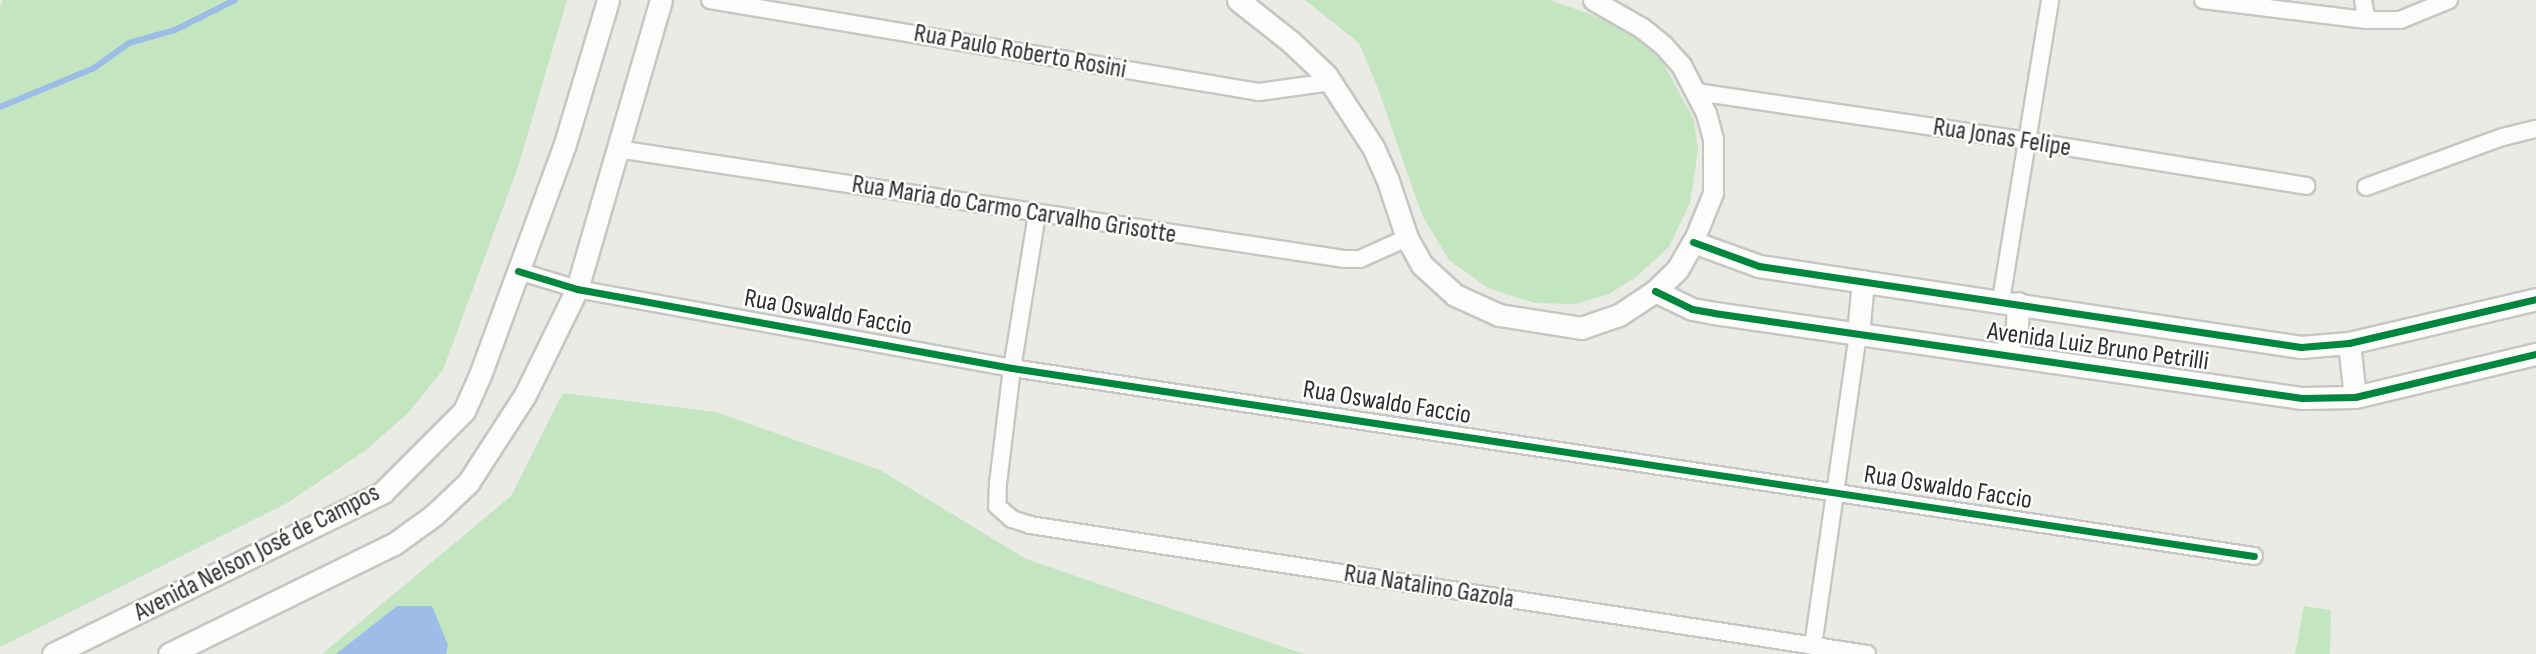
<!DOCTYPE html>
<meta charset="utf-8">
<style>
body{margin:0}
#map{position:relative;width:2536px;height:654px;overflow:hidden;background:#ebebe5;font-family:"Sofia Sans Condensed",sans-serif}
div>[style]{position:absolute}
.green>*{inset:0;background:#c3e6c0}
.water>*{inset:0;background:#9dbde8}
.stream>*{height:6px;margin:-3px;padding:0 3px;transform-origin:3px;border-radius:3px;background:#9dbde8}
.roads{filter:drop-shadow(2px 0 #c6c6c4) drop-shadow(-2px 0 #c6c6c4) drop-shadow(0 2px #c6c6c4) drop-shadow(0 -2px #c6c6c4)}
.minor>*{height:16px;margin:-8px;padding:0 8px;transform-origin:8px;border-radius:8px;background:#fcfcfb}
.tertiary>*{height:19px;margin:-9.5px;padding:0 9.5px;transform-origin:9.5px;border-radius:9.5px;background:#fcfcfb}
.secondary>*{height:21px;margin:-10.5px;padding:0 10.5px;transform-origin:10.5px;border-radius:10.5px;background:#fcfcfb}
.cycleway>*{height:7px;margin:-3.5px;padding:0 3.5px;transform-origin:3.5px;border-radius:3.5px;background:#00873e}
span{translate:-50% -50%;white-space:nowrap;text-align:center;line-height:1.15;-webkit-text-stroke:5px #fff;paint-order:stroke}
.street-label{font-size:26px;color:#2e2e2e}
</style>
<div id="map">
<div class="green">
<div style="clip-path:polygon(3px 0,567px 0,518px 167px,443px 370px,408px 413px,366px 450px,287px 503px,0 647px,0 6px)"></div>
<div style="clip-path:polygon(1305px 0,1549px 0,1593px 15px,1635px 37px,1662px 61px,1694px 120px,1698px 150px,1690px 203px,1669px 247px,1636px 277px,1609px 294px,1575px 304px,1535px 303px,1488px 288px,1449px 260px,1422px 215px,1377px 86px,1359px 43px)"></div>
<div style="clip-path:polygon(563px 393px,716px 412px,880px 470px,1026px 559px,1304px 654px,322px 654px,511px 496px)"></div>
<div style="clip-path:polygon(2304px 606px,2331px 610px,2330px 654px,2295px 654px)"></div>
</div>
<div class="water">
<div style="clip-path:polygon(397px 606px,432px 606px,448px 645px,446px 654px,336px 654px)"></div>
</div>
<div class="stream">
<div style="left:0;top:107px;width:102px;rotate:-22.5deg"></div>
<div style="left:94px;top:68px;width:43px;rotate:-35.5deg"></div>
<div style="left:129px;top:43px;width:48px;rotate:-15.8deg"></div>
<div style="left:175px;top:30px;width:67px;rotate:-26.6deg"></div>
</div>
<div class="roads">
<div class="minor">
<div style="left:710px;top:0;width:557px;rotate:9.51deg"></div>
<div style="left:1259px;top:92px;width:73px;rotate:-7.9deg"></div>
<div style="left:2203px;top:0;width:165px;rotate:7deg"></div>
<div style="left:2367px;top:20px;width:33px"></div>
<div style="left:2400px;top:20px;width:53px;rotate:-22.2deg"></div>
<div style="left:2363px;top:0;width:20px;rotate:79deg"></div>
<div style="left:1697px;top:92px;width:336px;rotate:8.4deg"></div>
<div style="left:2029px;top:141px;width:281px;rotate:9.2deg"></div>
<div style="left:617px;top:149px;width:735px;rotate:8.6deg"></div>
<div style="left:1344px;top:259px;width:16px"></div>
<div style="left:1360px;top:259px;width:51px;rotate:-24.1deg"></div>
<div style="left:2366px;top:187px;width:146px;rotate:-20.1deg"></div>
<div style="left:2503px;top:137px;width:34px;rotate:-14deg"></div>
<div style="left:1037px;top:214px;width:156px;rotate:99.2deg"></div>
<div style="left:1012px;top:368px;width:116px;rotate:96.9deg"></div>
<div style="left:998px;top:483px;width:23px;rotate:92deg"></div>
<div style="left:997px;top:506px;width:20px;rotate:41deg"></div>
<div style="left:1012px;top:519px;width:19px;rotate:18deg"></div>
<div style="left:1030px;top:525px;width:847px;rotate:8.76deg"></div>
<div style="left:518px;top:271px;width:62px;rotate:17deg"></div>
<div style="left:577px;top:289px;width:442px;rotate:10.3deg"></div>
<div style="left:1012px;top:368px;width:1256px;rotate:8.61deg"></div>
<div style="left:2001px;top:300px;width:304px;rotate:-80.7deg"></div>
<div style="left:1813px;top:646px;width:315px;rotate:-81.8deg"></div>
</div>
<div class="tertiary">
<div style="left:1593px;top:0;width:56px;rotate:29.7deg"></div>
<div style="left:1642px;top:28px;width:27px;rotate:39deg"></div>
<div style="left:1663px;top:45px;width:27px;rotate:48deg"></div>
<div style="left:1681px;top:65px;width:54px;rotate:62.5deg"></div>
<div style="left:1706px;top:113px;width:27px;rotate:75deg"></div>
<div style="left:1713px;top:139px;width:54px;rotate:90deg"></div>
<div style="left:1713px;top:193px;width:53px;rotate:112.2deg"></div>
</div>
<div class="secondary">
<div style="left:1238px;top:0;width:66px;rotate:38.3deg"></div>
<div style="left:1290px;top:41px;width:50px;rotate:43.4deg"></div>
<div style="left:1326px;top:75px;width:86px;rotate:56.9deg"></div>
<div style="left:1373px;top:147px;width:34px;rotate:66deg"></div>
<div style="left:1387px;top:178px;width:63px;rotate:71.6deg"></div>
<div style="left:1407px;top:238px;width:31px;rotate:61deg"></div>
<div style="left:1422px;top:265px;width:45px;rotate:42.3deg"></div>
<div style="left:1455px;top:295px;width:48px;rotate:24.4deg"></div>
<div style="left:1499px;top:315px;width:83px;rotate:9deg"></div>
<div style="left:1581px;top:328px;width:40px;rotate:-18.9deg"></div>
<div style="left:1619px;top:315px;width:43px;rotate:-33.7deg"></div>
<div style="left:1655px;top:291px;width:30px;rotate:-44deg"></div>
<div style="left:1677px;top:270px;width:32px;rotate:-60deg"></div>
<div style="left:1693px;top:242px;width:70px;rotate:20deg"></div>
<div style="left:1759px;top:266px;width:548px;rotate:8.5deg"></div>
<div style="left:2301px;top:347px;width:48px;rotate:-4.8deg"></div>
<div style="left:2349px;top:343px;width:192px;rotate:-13.2deg"></div>
<div style="left:1655px;top:291px;width:41px;rotate:25.9deg"></div>
<div style="left:1692px;top:309px;width:22px;rotate:10deg"></div>
<div style="left:1714px;top:313px;width:594px;rotate:8.23deg"></div>
<div style="left:2302px;top:398px;width:53px;rotate:-1.1deg"></div>
<div style="left:2355px;top:397px;width:186px;rotate:-13.4deg"></div>
<div style="left:1858px;top:334px;width:53px;rotate:-84.6deg"></div>
<div style="left:2349px;top:343px;width:54px;rotate:83.7deg"></div>
<div style="left:2004px;top:355px;width:31px;rotate:-65deg"></div>
<div style="left:2017px;top:327px;width:24px;rotate:-88deg"></div>
<div style="left:53px;top:654px;width:368px;rotate:-26.1deg"></div>
<div style="left:383px;top:492px;width:115px;rotate:-45deg"></div>
<div style="left:464px;top:411px;width:39px;rotate:-66deg"></div>
<div style="left:480px;top:375px;width:243px;rotate:-69.8deg"></div>
<div style="left:564px;top:147px;width:153px;rotate:-73.3deg"></div>
<div style="left:169px;top:654px;width:250px;rotate:-26.1deg"></div>
<div style="left:394px;top:544px;width:49px;rotate:-35.9deg"></div>
<div style="left:434px;top:515px;width:47px;rotate:-43.3deg"></div>
<div style="left:468px;top:483px;width:105px;rotate:-57.1deg"></div>
<div style="left:525px;top:395px;width:118px;rotate:-63.9deg"></div>
<div style="left:577px;top:289px;width:301px;rotate:-73.8deg"></div>
</div>
</div>
<div class="cycleway">
<div style="left:1693px;top:242px;width:70px;rotate:20deg"></div>
<div style="left:1759px;top:266px;width:548px;rotate:8.5deg"></div>
<div style="left:2301px;top:347px;width:48px;rotate:-4.8deg"></div>
<div style="left:2349px;top:343px;width:192px;rotate:-13.2deg"></div>
<div style="left:518px;top:271px;width:62px;rotate:17deg"></div>
<div style="left:577px;top:289px;width:442px;rotate:10.3deg"></div>
<div style="left:1012px;top:368px;width:1256px;rotate:8.61deg"></div>
<div style="left:1655px;top:291px;width:41px;rotate:25.9deg"></div>
<div style="left:1692px;top:309px;width:22px;rotate:10deg"></div>
<div style="left:1714px;top:313px;width:594px;rotate:8.23deg"></div>
<div style="left:2302px;top:398px;width:53px;rotate:-1.1deg"></div>
<div style="left:2355px;top:397px;width:186px;rotate:-13.4deg"></div>
</div>
<div class="street-label">
<span style="left:1020px;top:52px;rotate:10deg">Rua Paulo Roberto Rosini</span>
<span style="left:2002px;top:138px;rotate:9deg">Rua Jonas Felipe</span>
<span style="left:1014px;top:210px;rotate:9deg">Rua Maria do Carmo Carvalho Grisotte</span>
<span style="left:828px;top:313px;rotate:10deg">Rua Oswaldo Faccio</span>
<span style="left:2098px;top:347px;rotate:8deg">Avenida Luiz Bruno Petrilli</span>
<span style="left:1387px;top:403px;rotate:9deg">Rua Oswaldo Faccio</span>
<span style="left:1948px;top:488px;rotate:9deg">Rua Oswaldo Faccio</span>
<span style="left:257px;top:553px;rotate:-27deg">Avenida Nelson José de Campos</span>
<span style="left:1429px;top:587px;rotate:9deg">Rua Natalino Gazola</span>
</div>
</div>
